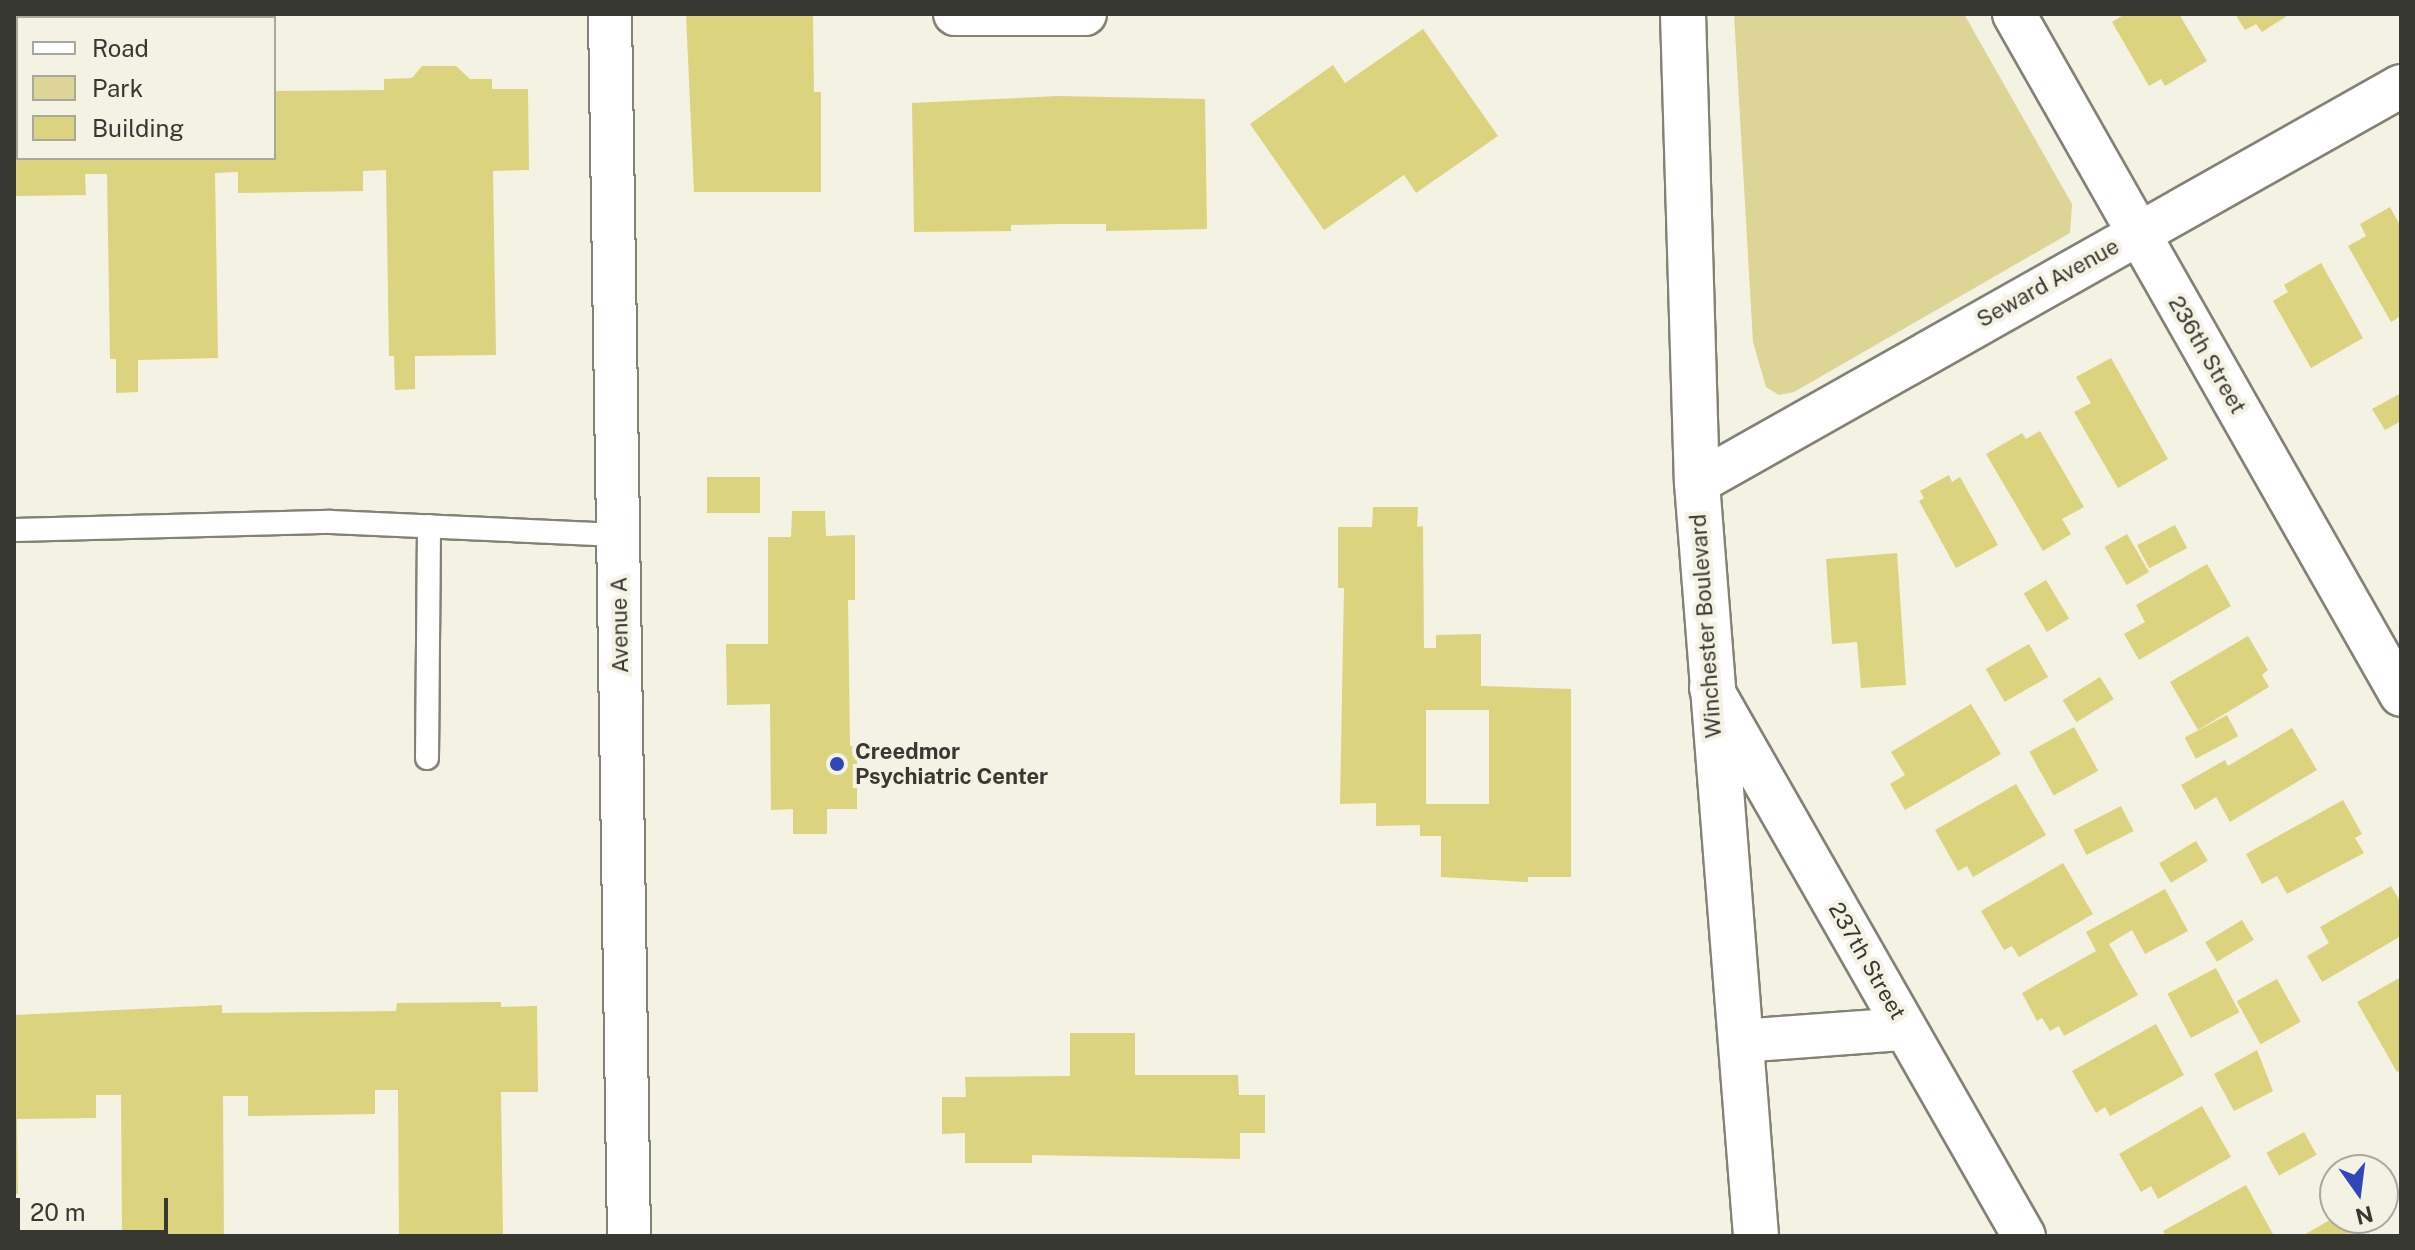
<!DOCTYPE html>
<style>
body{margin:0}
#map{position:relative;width:2415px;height:1250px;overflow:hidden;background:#f4f2e2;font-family:"Public Sans",sans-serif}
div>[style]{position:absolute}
.green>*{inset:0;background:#dcd595}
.building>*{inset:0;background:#dcd37f;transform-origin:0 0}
.roads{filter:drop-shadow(2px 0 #838274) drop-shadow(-2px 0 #838274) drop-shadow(0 2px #838274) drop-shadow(0 -2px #838274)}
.lane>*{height:22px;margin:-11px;padding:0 11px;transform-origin:11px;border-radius:11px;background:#fff}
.street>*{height:42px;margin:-21px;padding:0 21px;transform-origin:21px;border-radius:21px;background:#fff}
.secondary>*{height:44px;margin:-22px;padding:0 22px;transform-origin:22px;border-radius:22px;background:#fff}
.dots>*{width:22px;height:22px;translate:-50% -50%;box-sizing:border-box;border:4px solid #f4f2e2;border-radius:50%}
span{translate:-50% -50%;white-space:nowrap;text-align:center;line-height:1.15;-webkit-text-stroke:8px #f4f2e2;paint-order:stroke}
.street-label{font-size:22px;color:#383832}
.poi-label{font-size:22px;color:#383832;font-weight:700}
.left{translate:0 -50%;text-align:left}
.frame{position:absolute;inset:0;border:16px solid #383832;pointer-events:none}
.legend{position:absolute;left:16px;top:16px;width:260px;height:144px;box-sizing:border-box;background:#f4f2e2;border:2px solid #a9a89c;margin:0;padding:10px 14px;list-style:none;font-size:24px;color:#383832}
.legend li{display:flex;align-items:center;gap:16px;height:40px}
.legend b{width:40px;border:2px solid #a9a89c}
.north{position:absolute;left:2319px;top:1154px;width:80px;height:80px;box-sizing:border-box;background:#f4f2e2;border:2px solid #a9a89c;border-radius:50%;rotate:166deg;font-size:22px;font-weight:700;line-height:32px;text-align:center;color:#383832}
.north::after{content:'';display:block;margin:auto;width:28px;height:36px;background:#3047b8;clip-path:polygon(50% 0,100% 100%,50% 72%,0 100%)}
.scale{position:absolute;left:16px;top:1198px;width:152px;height:36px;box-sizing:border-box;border:4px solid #383832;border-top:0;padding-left:10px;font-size:24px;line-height:28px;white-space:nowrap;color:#383832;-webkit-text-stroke:6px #f4f2e2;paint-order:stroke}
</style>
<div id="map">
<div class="green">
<div style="clip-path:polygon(1734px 14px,1964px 14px,2072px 204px,2070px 233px,1794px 392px,1779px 395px,1766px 387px,1753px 342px)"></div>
</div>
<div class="building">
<div style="clip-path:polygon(686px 14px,813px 14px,814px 92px,821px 92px,821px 192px,694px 192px)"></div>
<div style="clip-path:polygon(2125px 14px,2179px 14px,2207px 61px,2165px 86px,2161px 79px,2149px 86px,2112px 22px)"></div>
<div style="clip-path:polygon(2235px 14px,2290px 14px,2262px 32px,2256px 24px,2245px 30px)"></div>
<div style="clip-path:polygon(1423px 29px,1498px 136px,1416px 193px,1404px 175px,1324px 230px,1250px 124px,1333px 65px,1345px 83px)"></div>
<div style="clip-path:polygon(422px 66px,456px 66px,470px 79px,492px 79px,492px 89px,528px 89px,529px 170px,493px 171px,496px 355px,415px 356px,415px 389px,395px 390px,394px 356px,389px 356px,386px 170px,363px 171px,363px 191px,238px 193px,238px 172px,215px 173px,218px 358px,138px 360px,138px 392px,116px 393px,116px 359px,110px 359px,107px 174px,85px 174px,86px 195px,14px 196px,14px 96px,18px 158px,274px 158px,274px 91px,384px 90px,384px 79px,412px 78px)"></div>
<div style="clip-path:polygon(1058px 96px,1205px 99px,1207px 229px,1106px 231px,1106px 224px,1060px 224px,1011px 225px,1011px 231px,914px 232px,912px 103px)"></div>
<div style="clip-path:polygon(2390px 207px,2401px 227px,2401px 316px,2391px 322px,2348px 246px,2366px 236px,2360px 224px)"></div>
<div style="clip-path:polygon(2321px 263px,2363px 338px,2311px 368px,2273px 301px,2288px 292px,2284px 285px)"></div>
<div style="clip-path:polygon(2111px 358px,2168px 459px,2118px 488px,2074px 412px,2091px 403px,2076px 377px)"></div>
<div style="clip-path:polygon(2401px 393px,2401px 421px,2385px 430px,2372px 409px)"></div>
<div style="clip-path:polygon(2040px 431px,2084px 507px,2062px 519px,2071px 534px,2043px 551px,1986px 454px,2022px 433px,2026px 439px)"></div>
<div style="clip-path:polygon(1949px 475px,1952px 482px,1960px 477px,1998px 545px,1956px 568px,1919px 501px,1924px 498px,1920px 491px)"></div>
<div style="left:760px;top:477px;width:36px;height:53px;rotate:90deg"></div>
<div style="clip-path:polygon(evenodd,1373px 507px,1418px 507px,1417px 527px,1423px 526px,1424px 648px,1436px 648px,1436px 635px,1481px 634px,1481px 686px,1571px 689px,1571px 877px,1528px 877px,1528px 882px,1441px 877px,1441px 836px,1420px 836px,1420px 825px,1376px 826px,1376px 803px,1340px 804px,1344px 588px,1338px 588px,1338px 527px,1372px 527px,1373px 507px,1426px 710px,1489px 710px,1489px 804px,1426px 804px,1426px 710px)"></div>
<div style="clip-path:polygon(792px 511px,825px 511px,826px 536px,855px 535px,855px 600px,848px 600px,850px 746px,857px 746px,857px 809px,827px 809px,827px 834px,793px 834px,793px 809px,771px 810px,770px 704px,727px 705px,726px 644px,768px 644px,768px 537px,791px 537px)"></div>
<div style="left:2175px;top:525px;width:26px;height:43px;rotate:62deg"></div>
<div style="left:2127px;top:534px;width:44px;height:26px;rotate:60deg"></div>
<div style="clip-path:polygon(1897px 553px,1906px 685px,1861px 688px,1857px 642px,1832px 644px,1826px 559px)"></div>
<div style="clip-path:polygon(2207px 564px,2231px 606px,2139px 660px,2124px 634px,2145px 622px,2136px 605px)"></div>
<div style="left:2046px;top:580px;width:45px;height:26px;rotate:59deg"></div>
<div style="clip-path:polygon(2248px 636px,2268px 670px,2262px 675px,2269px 687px,2198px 730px,2170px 682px)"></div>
<div style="left:2029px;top:644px;width:38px;height:50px;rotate:60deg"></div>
<div style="left:2100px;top:677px;width:26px;height:44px;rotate:58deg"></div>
<div style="clip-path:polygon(1971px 704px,2001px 754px,1905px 810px,1890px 784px,1905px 775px,1891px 752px)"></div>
<div style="left:2227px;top:715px;width:24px;height:48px;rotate:62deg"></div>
<div style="left:2074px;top:727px;width:50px;height:51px;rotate:61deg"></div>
<div style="clip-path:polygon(2292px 728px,2317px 770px,2230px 822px,2216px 797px,2195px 810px,2181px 785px,2225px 760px,2228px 766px)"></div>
<div style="clip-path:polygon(2016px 784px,2046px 835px,1973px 877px,1967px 866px,1958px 871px,1935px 830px)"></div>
<div style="clip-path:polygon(2343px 800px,2362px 834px,2355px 838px,2364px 853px,2287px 894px,2277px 876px,2262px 884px,2246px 854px)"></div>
<div style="left:2121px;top:806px;width:28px;height:53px;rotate:63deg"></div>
<div style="left:2196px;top:841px;width:23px;height:43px;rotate:59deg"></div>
<div style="clip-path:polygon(2063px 863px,2093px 914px,2019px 957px,2012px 946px,2004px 950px,1981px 911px)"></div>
<div style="clip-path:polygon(2391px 886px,2401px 903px,2401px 936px,2322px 982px,2307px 956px,2329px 943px,2320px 927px)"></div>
<div style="clip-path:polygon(2165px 889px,2188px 931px,2145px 954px,2132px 930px,2109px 944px,2138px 995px,2064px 1036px,2059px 1026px,2050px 1031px,2042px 1018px,2037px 1021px,2022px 993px,2096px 951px,2086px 932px)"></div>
<div style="left:2242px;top:920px;width:23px;height:43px;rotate:59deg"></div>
<div style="left:2216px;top:968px;width:50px;height:55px;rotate:62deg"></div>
<div style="clip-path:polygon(2401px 977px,2401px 1070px,2397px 1072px,2357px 1002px)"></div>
<div style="left:2277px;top:979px;width:49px;height:46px;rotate:61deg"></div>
<div style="clip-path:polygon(501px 1002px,501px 1007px,537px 1006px,538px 1092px,501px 1092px,503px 1236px,399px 1236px,398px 1090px,375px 1090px,375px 1114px,248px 1116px,248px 1096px,223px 1096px,224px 1236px,122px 1236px,121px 1095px,96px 1095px,96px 1118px,17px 1119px,18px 1194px,14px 1194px,14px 1015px,222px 1005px,222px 1013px,396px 1011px,397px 1003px)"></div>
<div style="clip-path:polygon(2156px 1024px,2184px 1075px,2110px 1116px,2105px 1107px,2096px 1113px,2072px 1071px)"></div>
<div style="clip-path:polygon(1070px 1033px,1135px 1033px,1135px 1075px,1238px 1075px,1239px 1095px,1265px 1095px,1265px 1133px,1240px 1133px,1240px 1159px,1032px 1155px,1032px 1163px,965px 1163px,965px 1133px,942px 1134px,942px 1097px,966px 1097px,965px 1077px,1070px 1076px)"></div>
<div style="clip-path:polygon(2257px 1050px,2273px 1091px,2234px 1111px,2214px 1074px)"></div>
<div style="clip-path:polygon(2202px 1106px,2231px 1157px,2158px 1199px,2151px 1186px,2141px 1192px,2119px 1154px)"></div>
<div style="left:2304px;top:1132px;width:26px;height:43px;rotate:61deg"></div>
<div style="clip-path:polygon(2377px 1158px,2392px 1183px,2383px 1189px,2383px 1170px,2357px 1170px)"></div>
<div style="clip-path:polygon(2246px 1185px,2274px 1236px,2166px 1236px,2163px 1231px)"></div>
<div style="clip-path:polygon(2335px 1217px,2354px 1218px,2363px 1233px,2302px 1236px)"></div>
</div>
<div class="roads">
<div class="lane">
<div style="left:15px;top:530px;width:316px;rotate:-1.5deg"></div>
<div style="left:331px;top:522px;width:287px;rotate:2.6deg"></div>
<div style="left:427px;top:758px;width:232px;rotate:-89.5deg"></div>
</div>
<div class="street">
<div style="left:610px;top:14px;width:1222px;rotate:89.11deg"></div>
<div style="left:955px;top:14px;width:130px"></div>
<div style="left:2014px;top:14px;width:783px;rotate:60.39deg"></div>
<div style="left:1697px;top:483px;width:808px;rotate:-29.42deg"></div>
<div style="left:1711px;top:688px;width:631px;rotate:60.27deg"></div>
<div style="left:1740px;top:1041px;width:165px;rotate:-4.2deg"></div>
</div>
<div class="secondary">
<div style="left:1683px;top:14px;width:469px;rotate:88.3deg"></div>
<div style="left:1697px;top:483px;width:755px;rotate:85.52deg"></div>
</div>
</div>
<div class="dots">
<div style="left:837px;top:764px;background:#3047b8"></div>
</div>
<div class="street-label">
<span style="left:2048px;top:283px;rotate:-29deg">Seward Avenue</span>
<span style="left:2207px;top:355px;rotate:60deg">236th Street</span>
<span style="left:620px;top:625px;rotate:-91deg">Avenue A</span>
<span style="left:1706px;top:626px;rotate:-94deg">Winchester Boulevard</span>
<span style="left:1867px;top:961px;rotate:60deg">237th Street</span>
</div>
<div class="poi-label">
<span class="left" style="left:855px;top:764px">Creedmor<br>Psychiatric Center</span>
</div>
<div class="frame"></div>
<ul class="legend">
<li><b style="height:10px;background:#fff"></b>Road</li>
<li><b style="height:22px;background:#dcd595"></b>Park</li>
<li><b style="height:22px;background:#dcd37f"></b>Building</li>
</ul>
<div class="north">N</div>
<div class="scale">20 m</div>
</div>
